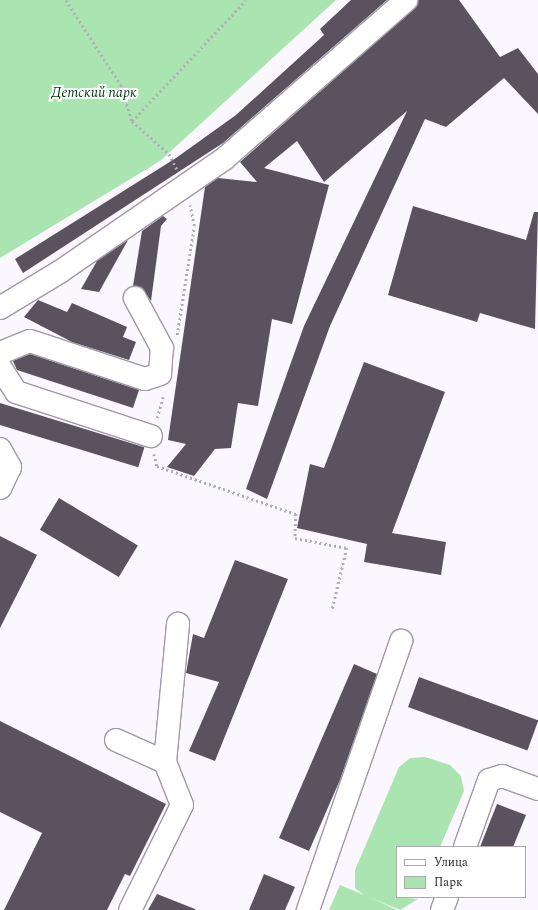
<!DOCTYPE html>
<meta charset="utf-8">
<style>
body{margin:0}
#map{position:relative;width:538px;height:910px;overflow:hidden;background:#fbf7fe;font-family:Spectral,serif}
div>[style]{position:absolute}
.green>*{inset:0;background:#aae4b0}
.building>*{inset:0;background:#5b5260;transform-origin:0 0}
.path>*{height:2.5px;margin-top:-1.25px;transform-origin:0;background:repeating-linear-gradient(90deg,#b1adb3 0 2px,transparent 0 5px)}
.roads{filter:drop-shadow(1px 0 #a197a7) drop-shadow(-1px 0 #a197a7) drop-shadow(0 1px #a197a7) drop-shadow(0 -1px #a197a7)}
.minor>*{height:22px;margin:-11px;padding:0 11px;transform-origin:11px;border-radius:11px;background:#fff}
span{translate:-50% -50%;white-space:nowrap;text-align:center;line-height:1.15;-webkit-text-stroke:4px #fff;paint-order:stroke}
.park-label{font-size:14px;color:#00350e;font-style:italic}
.legend{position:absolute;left:396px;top:846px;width:130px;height:52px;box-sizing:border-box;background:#fff;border:1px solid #acaaad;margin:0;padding:5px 7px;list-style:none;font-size:12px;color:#2f2b31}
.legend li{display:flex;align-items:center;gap:8px;height:20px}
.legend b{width:20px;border:1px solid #acaaad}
</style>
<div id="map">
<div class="green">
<div style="clip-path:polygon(0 0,336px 0,160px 161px,0 258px)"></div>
<div style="clip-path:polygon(425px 757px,450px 765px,461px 776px,464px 791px,440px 847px,397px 847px,397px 897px,418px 899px,400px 910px,369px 897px,397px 910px,329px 910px,340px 885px,364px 895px,355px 888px,355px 870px,399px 767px,410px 758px)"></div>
</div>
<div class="building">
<div style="clip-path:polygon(351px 0,387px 0,223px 143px,23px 273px,15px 259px,176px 158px,236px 115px,324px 35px,320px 29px)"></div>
<div style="clip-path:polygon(418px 0,459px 0,500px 57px,518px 48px,538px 74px,538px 114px,504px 78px,446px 127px,425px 119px,330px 326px,267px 499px,246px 489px,304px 326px,407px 111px,324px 182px,297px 141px,264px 168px,329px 185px,292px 324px,272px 319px,258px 406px,238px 403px,231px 448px,215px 449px,194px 476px,167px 467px,186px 444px,168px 440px,205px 187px,218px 178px,257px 182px,240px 162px,414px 9px)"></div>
<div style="clip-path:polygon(413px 206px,526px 240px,534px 212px,538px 212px,535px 329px,480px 313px,477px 322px,388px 295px)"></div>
<div style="clip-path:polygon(163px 216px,167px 219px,161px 226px,151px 301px,142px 288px,133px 286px,142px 231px)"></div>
<div style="clip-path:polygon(128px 240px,99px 292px,81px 289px,97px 261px)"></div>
<div style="clip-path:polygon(38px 300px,67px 312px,72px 303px,127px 327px,123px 337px,136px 342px,129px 360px,72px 342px,24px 317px)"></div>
<div style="clip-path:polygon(30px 354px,139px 390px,133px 408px,17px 370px,13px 361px)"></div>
<div style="clip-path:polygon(364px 362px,445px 392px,392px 533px,446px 542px,441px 575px,364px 562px,367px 544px,297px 528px,310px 464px,324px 468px)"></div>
<div style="left:0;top:403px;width:151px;height:21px;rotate:17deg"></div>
<div style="left:59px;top:498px;width:92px;height:37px;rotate:31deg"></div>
<div style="clip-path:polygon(0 536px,37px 555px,0 628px)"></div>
<div style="clip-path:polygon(235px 560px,288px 579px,215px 761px,189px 751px,219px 682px,186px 673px,193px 634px,204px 638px)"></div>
<div style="clip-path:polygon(354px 664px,377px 674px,340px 780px,309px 851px,279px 838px)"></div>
<div style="left:419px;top:677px;width:127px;height:32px;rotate:20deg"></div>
<div style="clip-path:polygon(0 721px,166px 804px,130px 876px,125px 874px,107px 910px,4px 910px,42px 833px,0 812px)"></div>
<div style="clip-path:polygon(497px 804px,526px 815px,513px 847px,480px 847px)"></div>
<div style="clip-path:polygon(264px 874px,295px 887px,285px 910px,249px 910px)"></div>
<div style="clip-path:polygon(157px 894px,195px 909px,195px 910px,148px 910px)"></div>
</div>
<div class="path">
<div style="left:66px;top:0;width:101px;rotate:57.1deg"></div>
<div style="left:121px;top:85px;width:38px;rotate:73deg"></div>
<div style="left:132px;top:121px;width:50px;rotate:41.7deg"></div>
<div style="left:169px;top:154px;width:17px;rotate:62deg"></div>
<div style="left:132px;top:121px;width:166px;rotate:-46.7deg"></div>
<div style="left:177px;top:335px;width:110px;rotate:-81.1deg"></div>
<div style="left:194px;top:226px;width:21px;rotate:-101deg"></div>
<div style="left:157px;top:418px;width:25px;rotate:-74deg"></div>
<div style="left:154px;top:454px;width:12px;rotate:76deg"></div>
<div style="left:157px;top:466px;width:147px;rotate:19.1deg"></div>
<div style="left:296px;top:514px;width:24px;rotate:92deg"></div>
<div style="left:295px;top:538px;width:53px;rotate:10.9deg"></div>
<div style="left:347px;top:548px;width:65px;rotate:103.4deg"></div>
</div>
<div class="roads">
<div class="minor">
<div style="left:0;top:308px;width:71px;rotate:-31.2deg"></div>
<div style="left:61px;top:271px;width:198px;rotate:-34.5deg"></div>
<div style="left:224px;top:159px;width:242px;rotate:-41.1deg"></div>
<div style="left:0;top:353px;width:32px;rotate:-22deg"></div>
<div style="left:30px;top:341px;width:121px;rotate:18.3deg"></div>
<div style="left:145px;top:379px;width:16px;rotate:-18deg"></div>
<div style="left:160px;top:374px;width:26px;rotate:-86deg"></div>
<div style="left:162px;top:348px;width:57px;rotate:-118.4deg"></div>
<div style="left:0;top:367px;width:30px;rotate:57deg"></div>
<div style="left:16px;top:392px;width:142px;rotate:18.1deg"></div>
<div style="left:0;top:449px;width:21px;rotate:61deg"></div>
<div style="left:10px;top:467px;width:23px;rotate:115deg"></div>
<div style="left:116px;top:740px;width:54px;rotate:24.2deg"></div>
<div style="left:165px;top:762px;width:46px;rotate:68.4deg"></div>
<div style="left:182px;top:805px;width:117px;rotate:116.3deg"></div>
<div style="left:165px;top:762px;width:139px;rotate:-84.6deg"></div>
<div style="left:465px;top:847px;width:71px;rotate:-70.3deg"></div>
<div style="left:489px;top:780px;width:14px;rotate:-17deg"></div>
<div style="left:502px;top:776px;width:38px;rotate:20deg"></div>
<div style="left:308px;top:910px;width:285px;rotate:-70.9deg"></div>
<div style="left:442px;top:910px;width:14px;rotate:-69deg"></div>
</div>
</div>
<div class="park-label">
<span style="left:94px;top:93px">Детский парк</span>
</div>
<ul class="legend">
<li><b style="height:5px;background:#fff"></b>Улица</li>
<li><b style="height:11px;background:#aae4b0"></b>Парк</li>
</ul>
</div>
